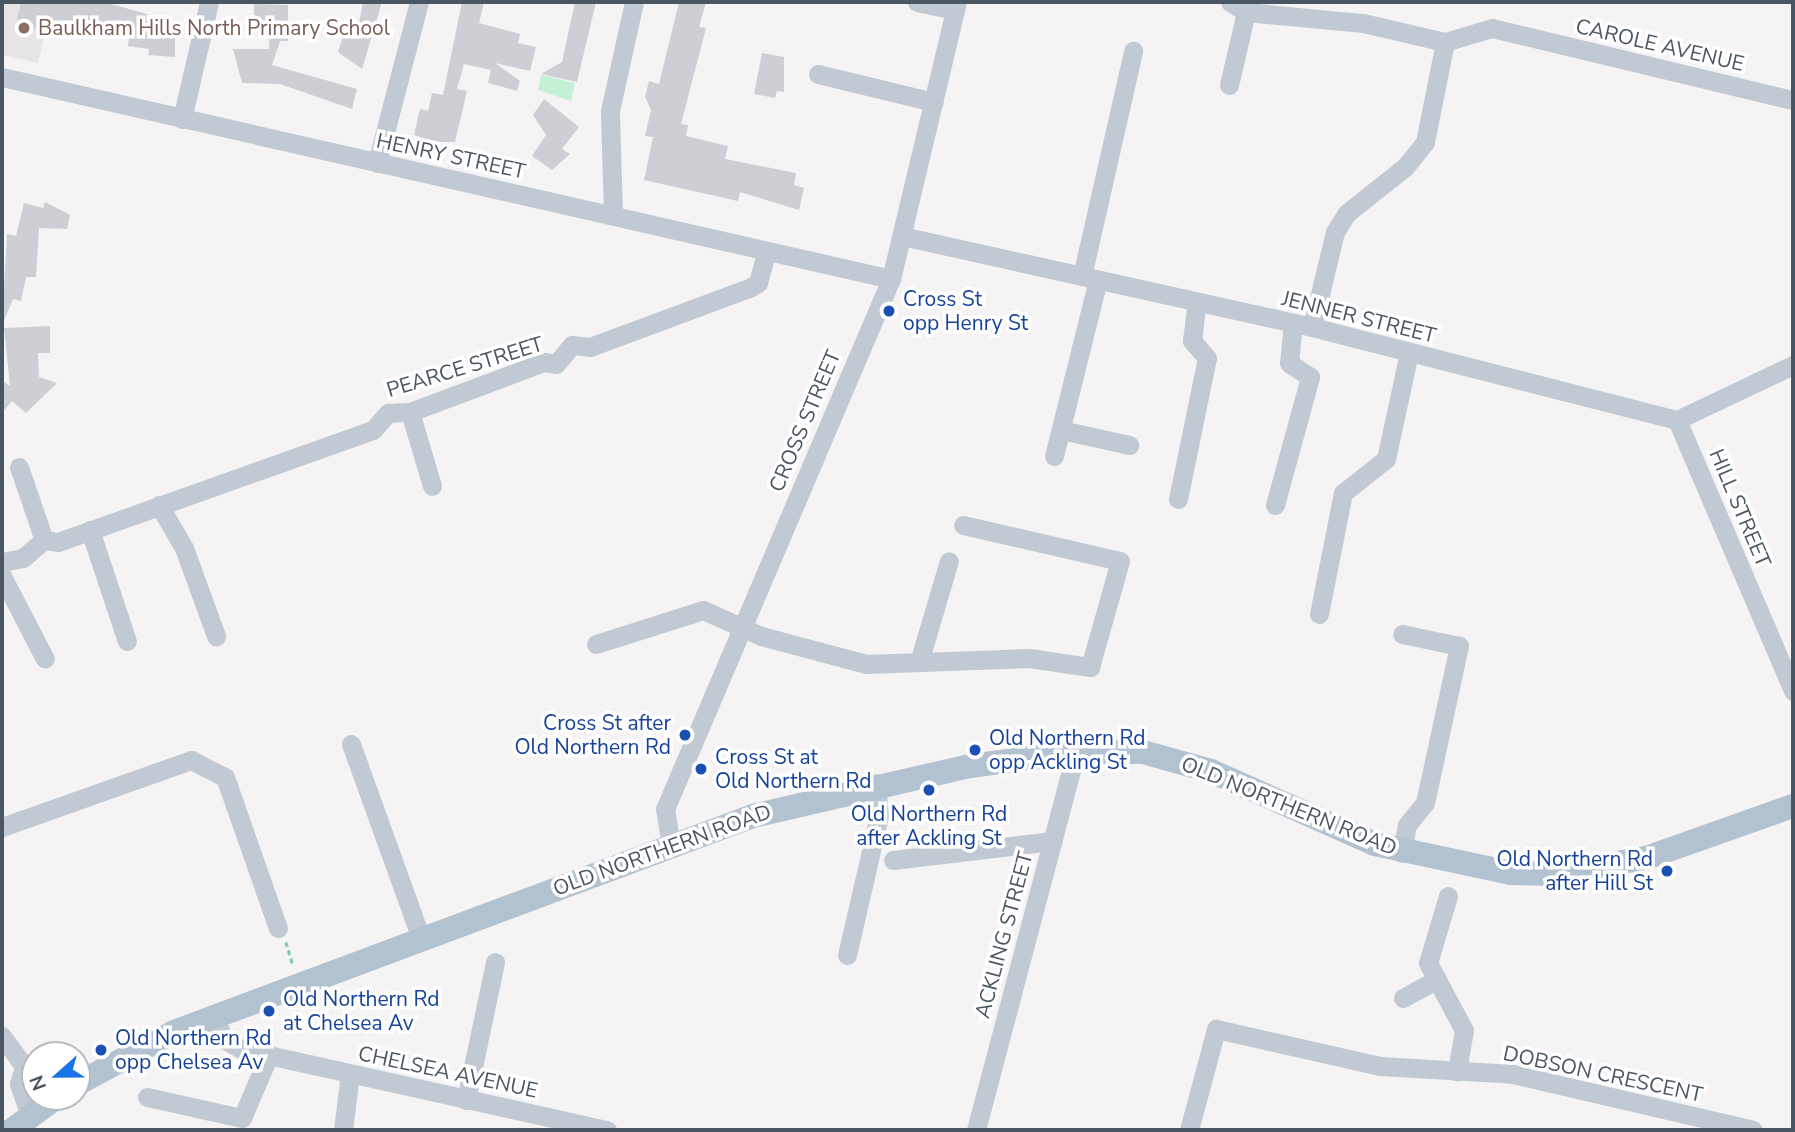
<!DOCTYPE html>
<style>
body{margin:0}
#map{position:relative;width:1795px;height:1132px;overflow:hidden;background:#f5f3f3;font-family:"Nunito Sans",sans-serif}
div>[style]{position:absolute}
.education>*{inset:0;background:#e6e4e5}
.green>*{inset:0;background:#c3f1d5}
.building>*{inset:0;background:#cdcfd5}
.path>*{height:2.5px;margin-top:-1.25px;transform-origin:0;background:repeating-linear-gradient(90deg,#7ad0a6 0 5px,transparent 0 8.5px)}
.minor>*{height:19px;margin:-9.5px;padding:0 9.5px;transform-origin:9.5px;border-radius:9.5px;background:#c1cad2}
.major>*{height:24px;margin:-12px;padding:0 12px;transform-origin:12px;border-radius:12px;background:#b3c2d1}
.dots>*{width:19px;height:19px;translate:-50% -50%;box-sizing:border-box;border:4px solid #fff;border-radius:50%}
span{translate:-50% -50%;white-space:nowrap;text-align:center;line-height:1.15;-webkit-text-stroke:7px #fff;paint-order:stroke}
.education-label{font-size:21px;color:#785e54}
.left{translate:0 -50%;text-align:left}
.street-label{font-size:21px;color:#4a5661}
.transit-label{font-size:21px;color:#164399}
.right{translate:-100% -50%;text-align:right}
.frame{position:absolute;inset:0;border:4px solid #4a5661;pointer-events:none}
.north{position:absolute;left:21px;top:1041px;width:70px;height:70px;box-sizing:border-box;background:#fff;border:2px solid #b7bbc0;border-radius:50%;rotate:249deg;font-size:19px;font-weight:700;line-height:28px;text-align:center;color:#4a5661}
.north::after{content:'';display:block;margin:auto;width:24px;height:32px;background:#1a73e8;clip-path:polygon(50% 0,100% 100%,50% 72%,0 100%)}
</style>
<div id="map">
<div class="education">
<div style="clip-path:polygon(2px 2px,52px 2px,38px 63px,2px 55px)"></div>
</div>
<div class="green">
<div style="clip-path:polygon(541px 75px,575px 83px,571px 101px,538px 90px)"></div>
</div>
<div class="building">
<div style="clip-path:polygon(21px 2px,104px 2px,147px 14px,146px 20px,175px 27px,175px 57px,148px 55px,149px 49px,128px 46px,129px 37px,38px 17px,35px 30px,16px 25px)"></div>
<div style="clip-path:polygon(363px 2px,382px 2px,362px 69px,338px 52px,345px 30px,357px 34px)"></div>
<div style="clip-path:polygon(462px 2px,484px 2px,479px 23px,520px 34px,518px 43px,536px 47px,530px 71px,495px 63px,520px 81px,517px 91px,488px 83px,491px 70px,464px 64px,457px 89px,467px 91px,455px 142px,435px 142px,414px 135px,420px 109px,428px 111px,432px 93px,443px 95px)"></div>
<div style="clip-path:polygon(575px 2px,596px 2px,577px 82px,541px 74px,562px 62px)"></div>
<div style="clip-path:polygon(679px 2px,706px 2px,699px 27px,706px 28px,681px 124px,688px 125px,686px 136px,728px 146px,725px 159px,796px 173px,794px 185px,804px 188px,799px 210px,740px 192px,738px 201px,644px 180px,653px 137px,645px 136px,651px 110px,645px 97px,649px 81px,659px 84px)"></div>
<div style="clip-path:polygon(254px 4px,288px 5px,288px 41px,280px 41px,272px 65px,357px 89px,352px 109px,280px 84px,242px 83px,233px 49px,269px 49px,270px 23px,254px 23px)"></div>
<div style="clip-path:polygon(762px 53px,784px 57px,784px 92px,777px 91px,775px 98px,754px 94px)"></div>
<div style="clip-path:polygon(544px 99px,579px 127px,562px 149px,570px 154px,552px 170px,532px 156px,546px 135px,533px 115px)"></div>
<div style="clip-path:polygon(45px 202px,70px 215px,67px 229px,39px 228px,36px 277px,26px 277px,21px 301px,13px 299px,2px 325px,7px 234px,16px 236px,24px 203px,43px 208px)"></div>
<div style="clip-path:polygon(50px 326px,50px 353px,38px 353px,39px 377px,57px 383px,26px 413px,12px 401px,2px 413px,2px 380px,10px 386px,4px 328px)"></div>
</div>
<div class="path">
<div style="left:286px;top:942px;width:24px;rotate:73deg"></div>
</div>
<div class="minor">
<div style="left:917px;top:2px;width:39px;rotate:12deg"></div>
<div style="left:1230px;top:2px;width:19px;rotate:32deg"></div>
<div style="left:1246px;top:12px;width:118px;rotate:5.4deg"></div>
<div style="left:1363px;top:23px;width:84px;rotate:13deg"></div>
<div style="left:1445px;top:42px;width:49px;rotate:-16.6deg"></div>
<div style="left:1492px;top:28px;width:309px;rotate:13.5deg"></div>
<div style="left:818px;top:74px;width:119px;rotate:13.6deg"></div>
<div style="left:2px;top:77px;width:912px;rotate:12.8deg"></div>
<div style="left:1229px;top:85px;width:75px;rotate:-76.9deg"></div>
<div style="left:182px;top:119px;width:120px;rotate:-77deg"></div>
<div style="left:377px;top:163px;width:166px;rotate:-75.4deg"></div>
<div style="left:613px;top:215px;width:104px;rotate:-91.7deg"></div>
<div style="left:610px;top:111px;width:112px;rotate:-77.6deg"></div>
<div style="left:902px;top:236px;width:420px;rotate:12.5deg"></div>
<div style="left:1312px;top:327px;width:377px;rotate:14.3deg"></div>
<div style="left:1082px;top:276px;width:231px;rotate:-77.2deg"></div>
<div style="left:1312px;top:327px;width:98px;rotate:-76.4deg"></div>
<div style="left:1335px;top:232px;width:22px;rotate:-58deg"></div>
<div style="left:1347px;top:213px;width:74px;rotate:-38.4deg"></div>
<div style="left:1405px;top:167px;width:32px;rotate:-51deg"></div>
<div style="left:1425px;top:142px;width:102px;rotate:-78.7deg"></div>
<div style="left:410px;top:412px;width:77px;rotate:73.4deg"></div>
<div style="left:1677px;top:420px;width:295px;rotate:66.8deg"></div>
<div style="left:1677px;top:420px;width:128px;rotate:-25.4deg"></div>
<div style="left:1061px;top:430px;width:70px;rotate:12.4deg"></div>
<div style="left:1054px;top:456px;width:181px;rotate:-76deg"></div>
<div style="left:19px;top:467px;width:77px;rotate:71.1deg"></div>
<div style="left:1178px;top:499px;width:144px;rotate:-78.4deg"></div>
<div style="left:1207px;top:358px;width:23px;rotate:-131deg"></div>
<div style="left:1192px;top:341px;width:39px;rotate:-83deg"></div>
<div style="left:159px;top:505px;width:50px;rotate:59.8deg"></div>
<div style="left:184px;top:548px;width:94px;rotate:70deg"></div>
<div style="left:1275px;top:505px;width:133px;rotate:-74.7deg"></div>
<div style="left:1310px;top:377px;width:25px;rotate:-146deg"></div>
<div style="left:1289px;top:363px;width:40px;rotate:-84.3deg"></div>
<div style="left:90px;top:530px;width:117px;rotate:71.6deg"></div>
<div style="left:2px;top:562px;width:21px;rotate:-11deg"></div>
<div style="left:23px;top:558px;width:28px;rotate:-41deg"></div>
<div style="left:44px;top:540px;width:14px;rotate:8deg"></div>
<div style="left:58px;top:542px;width:334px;rotate:-19.6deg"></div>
<div style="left:373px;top:430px;width:23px;rotate:-49deg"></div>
<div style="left:388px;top:413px;width:22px;rotate:-3deg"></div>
<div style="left:410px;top:412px;width:143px;rotate:-20.5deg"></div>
<div style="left:544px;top:362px;width:12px;rotate:9deg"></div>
<div style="left:556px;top:364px;width:25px;rotate:-50deg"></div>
<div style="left:572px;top:345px;width:18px;rotate:6deg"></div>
<div style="left:590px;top:347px;width:172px;rotate:-20.4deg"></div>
<div style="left:751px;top:287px;width:8px;rotate:-30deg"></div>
<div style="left:758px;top:283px;width:30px;rotate:-75deg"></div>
<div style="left:2px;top:576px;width:93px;rotate:62.6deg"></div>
<div style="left:1319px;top:614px;width:123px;rotate:-78.8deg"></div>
<div style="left:1343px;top:493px;width:55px;rotate:-38.3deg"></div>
<div style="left:1386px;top:459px;width:108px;rotate:-77.8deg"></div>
<div style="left:596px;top:644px;width:112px;rotate:-17.6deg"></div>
<div style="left:703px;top:610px;width:64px;rotate:24.1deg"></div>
<div style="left:761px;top:636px;width:109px;rotate:14.9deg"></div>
<div style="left:866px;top:664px;width:163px;rotate:-2.1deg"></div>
<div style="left:1029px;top:658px;width:62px;rotate:8.4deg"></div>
<div style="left:1090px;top:667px;width:110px;rotate:-74.2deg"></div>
<div style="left:1120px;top:561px;width:161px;rotate:-167.1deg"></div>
<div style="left:919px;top:662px;width:105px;rotate:-73.5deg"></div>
<div style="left:351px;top:744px;width:206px;rotate:70.2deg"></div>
<div style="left:2px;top:827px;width:201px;rotate:-19.5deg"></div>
<div style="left:191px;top:760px;width:38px;rotate:27deg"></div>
<div style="left:225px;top:777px;width:160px;rotate:70.7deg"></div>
<div style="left:671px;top:846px;width:37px;rotate:-99deg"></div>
<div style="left:665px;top:809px;width:576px;rotate:-66.91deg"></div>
<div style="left:891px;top:279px;width:285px;rotate:-76.6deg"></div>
<div style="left:1402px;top:853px;width:28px;rotate:-80deg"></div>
<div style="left:1407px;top:825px;width:28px;rotate:-51deg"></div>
<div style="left:1425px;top:803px;width:161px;rotate:-77.8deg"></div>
<div style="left:1459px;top:646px;width:58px;rotate:-168.1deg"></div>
<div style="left:893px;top:860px;width:161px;rotate:-6.8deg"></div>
<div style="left:1448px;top:896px;width:70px;rotate:106.6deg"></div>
<div style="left:1428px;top:963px;width:76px;rotate:61.8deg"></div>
<div style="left:1464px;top:1030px;width:42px;rotate:99.7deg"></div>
<div style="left:847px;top:955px;width:143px;rotate:-77deg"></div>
<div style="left:879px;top:816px;width:33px;rotate:-95deg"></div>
<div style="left:1403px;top:998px;width:39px;rotate:-29deg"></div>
<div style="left:213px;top:1017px;width:26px;rotate:62deg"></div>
<div style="left:225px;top:1040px;width:18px;rotate:29deg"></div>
<div style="left:241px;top:1049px;width:375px;rotate:12.5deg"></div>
<div style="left:2px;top:1036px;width:37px;rotate:54deg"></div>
<div style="left:147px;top:1097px;width:97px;rotate:12.5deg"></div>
<div style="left:242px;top:1118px;width:69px;rotate:-66.8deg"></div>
<div style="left:466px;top:1100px;width:141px;rotate:-78.1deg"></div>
<div style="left:30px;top:1116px;width:34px;rotate:-109deg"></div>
<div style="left:19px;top:1084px;width:19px;rotate:-74deg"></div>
<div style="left:24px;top:1066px;width:12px;rotate:24deg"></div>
<div style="left:343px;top:1130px;width:56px;rotate:-82.9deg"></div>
<div style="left:976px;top:1130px;width:391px;rotate:-75.2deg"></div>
<div style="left:1189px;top:1130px;width:105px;rotate:-75deg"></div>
<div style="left:1216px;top:1029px;width:168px;rotate:12.7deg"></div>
<div style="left:1380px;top:1066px;width:133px;rotate:3.4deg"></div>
<div style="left:1513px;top:1074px;width:246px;rotate:13.1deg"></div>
</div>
<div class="major">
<div style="left:77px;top:1084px;width:110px;rotate:-28.2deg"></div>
<div style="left:174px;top:1032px;width:618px;rotate:-20.46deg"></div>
<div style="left:753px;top:816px;width:223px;rotate:-13deg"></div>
<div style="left:970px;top:766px;width:107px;rotate:-7.5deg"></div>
<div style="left:1076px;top:752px;width:67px"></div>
<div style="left:1143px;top:752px;width:71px;rotate:15.6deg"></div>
<div style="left:1211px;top:771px;width:180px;rotate:24deg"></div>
<div style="left:1375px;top:844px;width:139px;rotate:12deg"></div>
<div style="left:1511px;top:873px;width:42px;rotate:1.4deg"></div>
<div style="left:1553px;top:874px;width:94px;rotate:-9.8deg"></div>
<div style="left:1646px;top:858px;width:156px;rotate:-19.5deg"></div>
<div style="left:12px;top:1130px;width:56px;rotate:-36.3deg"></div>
</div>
<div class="dots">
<div style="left:24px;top:28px;background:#8d6e63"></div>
<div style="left:889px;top:311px;background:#1a4fb4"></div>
<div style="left:685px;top:735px;background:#1a4fb4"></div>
<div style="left:975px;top:750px;background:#1a4fb4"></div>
<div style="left:701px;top:769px;background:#1a4fb4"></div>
<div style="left:929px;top:790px;background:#1a4fb4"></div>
<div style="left:1667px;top:871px;background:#1a4fb4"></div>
<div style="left:269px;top:1011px;background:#1a4fb4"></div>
<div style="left:101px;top:1050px;background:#1a4fb4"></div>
</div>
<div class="education-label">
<span class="left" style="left:38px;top:28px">Baulkham Hills North Primary School</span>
</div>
<div class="street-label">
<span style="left:1660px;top:45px;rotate:13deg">CAROLE AVENUE</span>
<span style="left:451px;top:156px;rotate:12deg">HENRY STREET</span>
<span style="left:1359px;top:317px;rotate:14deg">JENNER STREET</span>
<span style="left:465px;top:367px;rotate:-17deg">PEARCE STREET</span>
<span style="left:805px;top:421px;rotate:-67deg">CROSS STREET</span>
<span style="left:1740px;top:508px;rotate:67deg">HILL STREET</span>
<span style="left:1289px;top:806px;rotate:22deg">OLD NORTHERN ROAD</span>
<span style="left:662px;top:850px;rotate:-20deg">OLD NORTHERN ROAD</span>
<span style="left:1004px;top:935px;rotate:-75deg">ACKLING STREET</span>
<span style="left:448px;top:1072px;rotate:12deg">CHELSEA AVENUE</span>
<span style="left:1603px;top:1074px;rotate:12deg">DOBSON CRESCENT</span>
</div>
<div class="transit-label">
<span class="left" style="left:903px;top:311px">Cross St<br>opp Henry St</span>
<span class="right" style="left:671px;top:735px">Cross St after<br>Old Northern Rd</span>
<span class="left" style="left:989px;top:750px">Old Northern Rd<br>opp Ackling St</span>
<span class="left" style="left:715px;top:769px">Cross St at<br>Old Northern Rd</span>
<span style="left:929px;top:826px">Old Northern Rd<br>after Ackling St</span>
<span class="right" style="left:1653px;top:871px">Old Northern Rd<br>after Hill St</span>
<span class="left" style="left:283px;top:1011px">Old Northern Rd<br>at Chelsea Av</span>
<span class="left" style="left:115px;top:1050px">Old Northern Rd<br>opp Chelsea Av</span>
</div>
<div class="frame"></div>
<div class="north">N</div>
</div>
